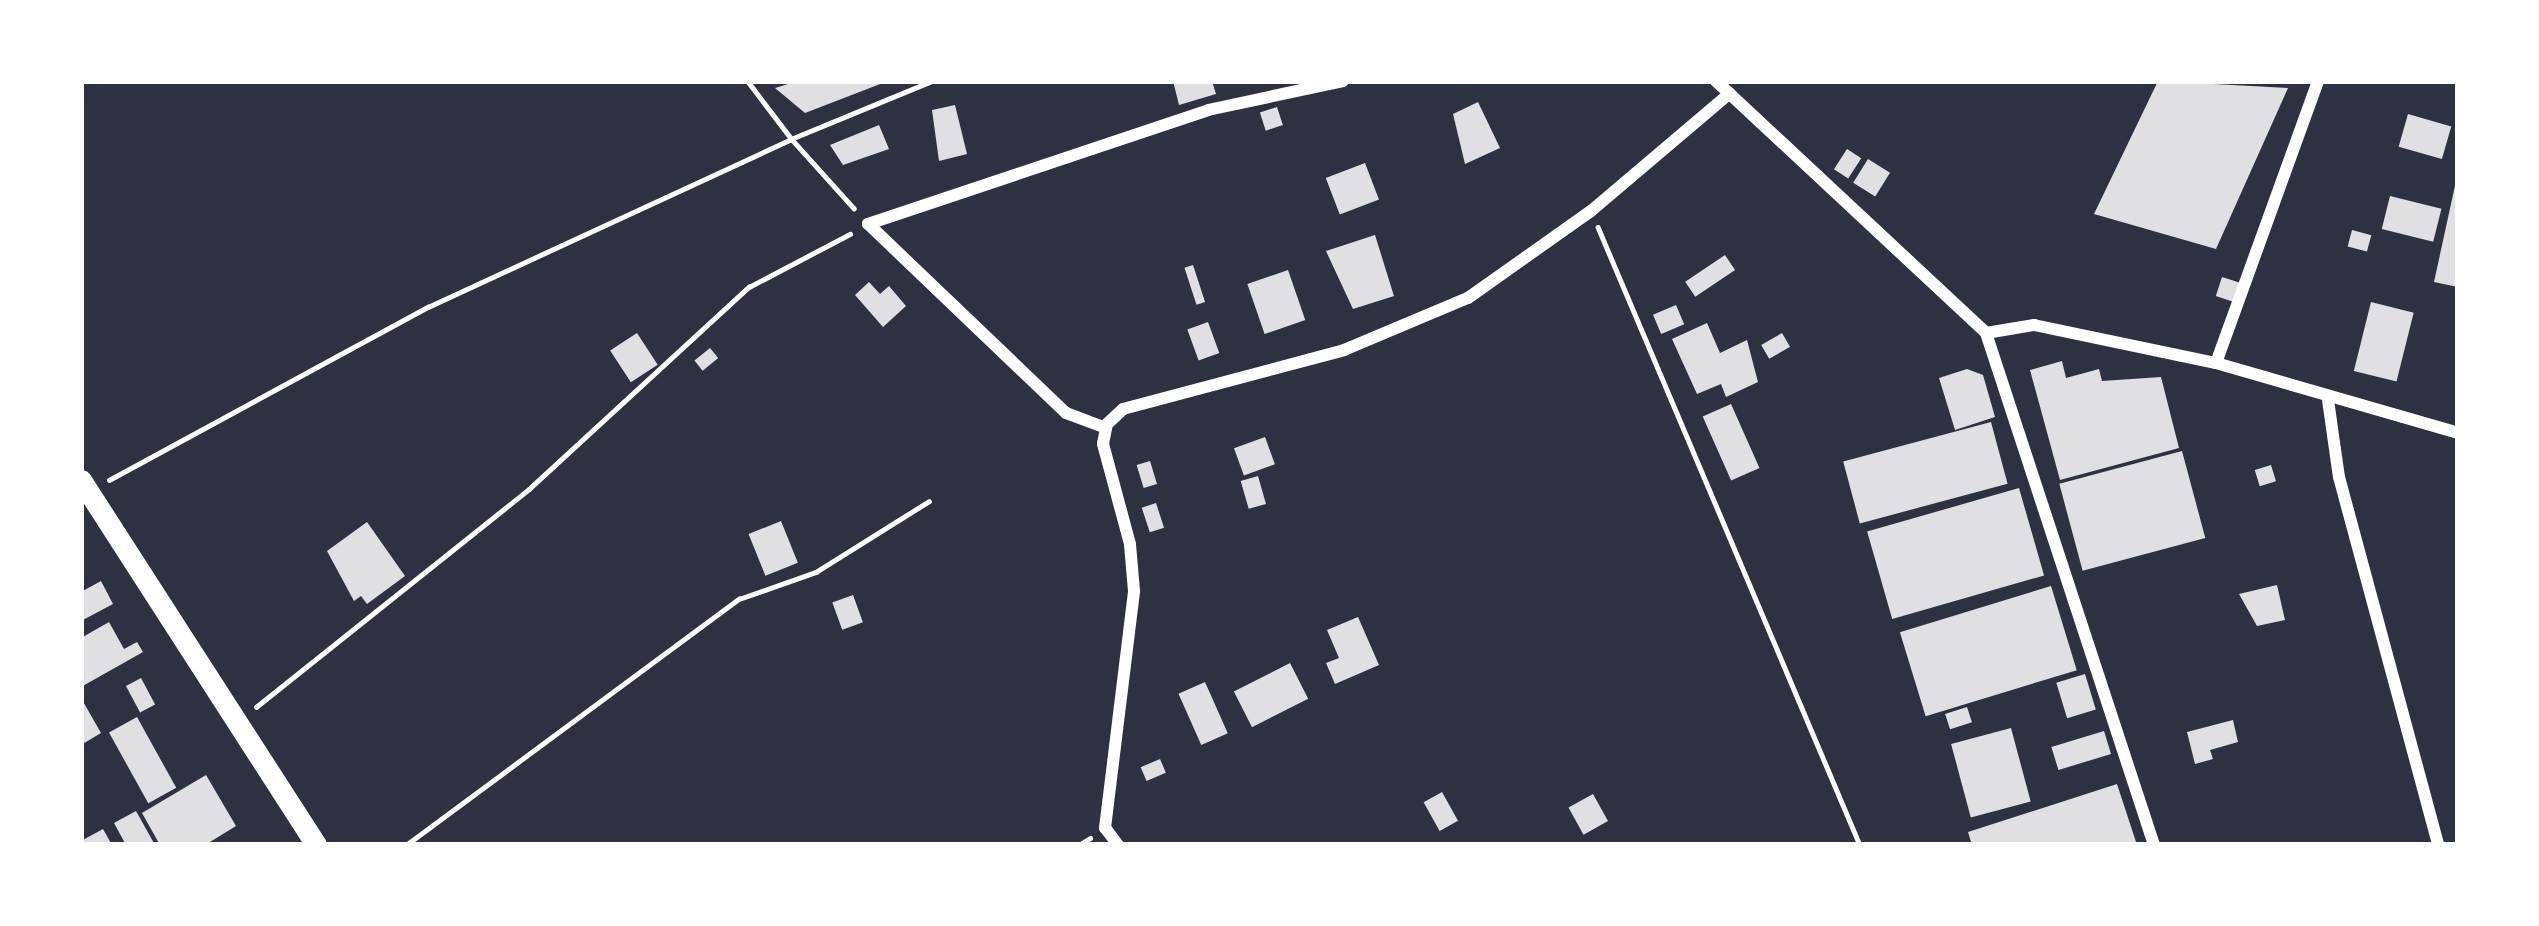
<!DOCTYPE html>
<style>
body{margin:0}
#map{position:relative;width:2539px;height:926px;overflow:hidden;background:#2d3142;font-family:Rubik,sans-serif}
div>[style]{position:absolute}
.building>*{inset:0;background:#e0e0e3;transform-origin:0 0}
.path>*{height:4.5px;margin:-2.25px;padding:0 2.25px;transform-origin:2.25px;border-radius:2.25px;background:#fff}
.minor>*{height:12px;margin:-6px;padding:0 6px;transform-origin:6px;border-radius:6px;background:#fff}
.secondary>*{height:21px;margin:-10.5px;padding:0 10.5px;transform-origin:10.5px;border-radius:10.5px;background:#fff}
span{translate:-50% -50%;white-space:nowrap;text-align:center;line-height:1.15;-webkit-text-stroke:9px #fff;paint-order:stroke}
.frame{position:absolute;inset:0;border:84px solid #fff;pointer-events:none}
</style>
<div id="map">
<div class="building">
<div style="clip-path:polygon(798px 81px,888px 81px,805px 113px,775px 88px)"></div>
<div style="clip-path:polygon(1173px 81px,1212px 81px,1216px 94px,1179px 105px)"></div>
<div style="clip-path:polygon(2158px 81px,2288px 88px,2216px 249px,2094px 214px)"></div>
<div style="clip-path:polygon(1478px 102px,1500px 148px,1465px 164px,1453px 114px)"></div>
<div style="clip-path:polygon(955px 105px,967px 154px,939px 161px,932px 110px)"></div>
<div style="left:1277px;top:107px;width:19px;height:18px;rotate:72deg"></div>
<div style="left:2408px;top:114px;width:45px;height:34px;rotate:16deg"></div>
<div style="clip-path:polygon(879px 125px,889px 149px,843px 165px,830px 145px)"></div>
<div style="left:1847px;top:149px;width:17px;height:24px;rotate:33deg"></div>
<div style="left:1868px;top:159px;width:26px;height:28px;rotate:32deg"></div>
<div style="left:1365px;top:163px;width:39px;height:42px;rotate:69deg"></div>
<div style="clip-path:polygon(2456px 181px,2458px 181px,2458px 287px,2434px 282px)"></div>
<div style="left:2390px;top:196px;width:53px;height:34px;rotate:14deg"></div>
<div style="left:2352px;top:230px;width:20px;height:17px;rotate:15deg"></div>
<div style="clip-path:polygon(1375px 235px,1394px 296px,1353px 309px,1326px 251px)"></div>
<div style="left:1725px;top:255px;width:18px;height:48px;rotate:56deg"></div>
<div style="left:1193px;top:265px;width:39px;height:9px;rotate:72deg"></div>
<div style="left:1288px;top:270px;width:53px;height:43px;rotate:71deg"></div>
<div style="left:2222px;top:277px;width:19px;height:20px;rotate:18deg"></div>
<div style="clip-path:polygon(869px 282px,880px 294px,889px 286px,906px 306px,883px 327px,855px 295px)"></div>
<div style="left:2371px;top:302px;width:44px;height:71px;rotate:14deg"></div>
<div style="left:1676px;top:305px;width:21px;height:25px;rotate:67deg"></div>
<div style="left:1208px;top:322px;width:33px;height:22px;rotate:70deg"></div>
<div style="clip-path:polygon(1707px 323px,1720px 353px,1747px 340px,1758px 382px,1726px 397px,1721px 384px,1697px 394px,1672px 339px)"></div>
<div style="left:637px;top:333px;width:38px;height:32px;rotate:57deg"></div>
<div style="left:1782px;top:333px;width:16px;height:24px;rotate:60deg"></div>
<div style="left:710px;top:348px;width:13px;height:20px;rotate:51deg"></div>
<div style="clip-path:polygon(2062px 361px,2066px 378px,2099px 369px,2102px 381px,2161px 377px,2179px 448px,2060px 480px,2030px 370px)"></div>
<div style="clip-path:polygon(1967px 369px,1983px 375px,1995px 417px,1955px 430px,1939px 378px)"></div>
<div style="left:1731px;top:404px;width:70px;height:31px;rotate:66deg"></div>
<div style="left:1991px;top:422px;width:64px;height:153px;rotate:75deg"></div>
<div style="left:1265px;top:437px;width:29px;height:33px;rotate:70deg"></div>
<div style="left:2182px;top:451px;width:90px;height:127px;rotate:75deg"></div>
<div style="left:1150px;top:461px;width:24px;height:14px;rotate:73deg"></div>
<div style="left:2271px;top:465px;width:17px;height:17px;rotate:73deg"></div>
<div style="left:1258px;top:476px;width:29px;height:18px;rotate:74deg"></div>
<div style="left:2019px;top:488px;width:91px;height:158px;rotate:74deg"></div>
<div style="left:1156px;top:503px;width:26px;height:15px;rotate:72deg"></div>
<div style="left:781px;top:521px;width:45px;height:35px;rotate:68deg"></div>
<div style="clip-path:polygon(367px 522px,405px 576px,367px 604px,361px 596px,354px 601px,327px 551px)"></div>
<div style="clip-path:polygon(101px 581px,113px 604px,81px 621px,81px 592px)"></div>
<div style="clip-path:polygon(2277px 585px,2285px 620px,2257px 626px,2239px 594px)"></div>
<div style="left:2051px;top:586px;width:88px;height:158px;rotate:73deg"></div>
<div style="left:853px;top:595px;width:29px;height:22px;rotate:70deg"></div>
<div style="clip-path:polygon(1358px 617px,1379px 665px,1335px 684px,1326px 663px,1339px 658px,1327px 630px)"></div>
<div style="clip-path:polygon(109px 622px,124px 649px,137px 642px,143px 652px,81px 687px,81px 638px)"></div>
<div style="left:1290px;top:663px;width:40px;height:63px;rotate:63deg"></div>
<div style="left:2085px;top:674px;width:37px;height:30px;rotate:73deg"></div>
<div style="left:141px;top:678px;width:30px;height:17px;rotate:62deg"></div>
<div style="left:1205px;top:682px;width:56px;height:29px;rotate:66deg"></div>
<div style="clip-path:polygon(81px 698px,101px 733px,81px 745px)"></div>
<div style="left:1967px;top:707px;width:16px;height:23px;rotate:72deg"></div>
<div style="left:137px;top:717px;width:81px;height:32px;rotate:61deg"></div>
<div style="clip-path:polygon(2233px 720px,2238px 742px,2210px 750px,2213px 759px,2195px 764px,2187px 732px)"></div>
<div style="left:2011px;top:728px;width:76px;height:62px;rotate:75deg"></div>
<div style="left:2104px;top:731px;width:24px;height:55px;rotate:73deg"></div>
<div style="left:1160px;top:759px;width:15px;height:21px;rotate:67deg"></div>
<div style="clip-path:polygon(206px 775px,236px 826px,205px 845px,160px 845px,142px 813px)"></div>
<div style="clip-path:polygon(2117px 784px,2137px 845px,1972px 845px,1968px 832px)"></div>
<div style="left:1442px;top:792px;width:33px;height:21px;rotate:61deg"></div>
<div style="left:1593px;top:794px;width:31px;height:28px;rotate:61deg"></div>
<div style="clip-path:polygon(136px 811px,155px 845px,126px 845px,114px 823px)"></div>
<div style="clip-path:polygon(103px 829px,112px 845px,81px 845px,81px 841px)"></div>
</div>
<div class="path">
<div style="left:854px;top:209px;width:94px;rotate:-132deg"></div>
<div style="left:791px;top:139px;width:152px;rotate:-22.4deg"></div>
<div style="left:1598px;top:227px;width:671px;rotate:67.03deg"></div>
<div style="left:109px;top:480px;width:363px;rotate:-28.5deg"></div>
<div style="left:428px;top:307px;width:400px;rotate:-24.8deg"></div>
<div style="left:791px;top:139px;width:73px;rotate:-127.2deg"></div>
<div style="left:256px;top:707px;width:349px;rotate:-38.6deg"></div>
<div style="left:529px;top:489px;width:299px;rotate:-42.6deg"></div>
<div style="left:749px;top:287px;width:114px;rotate:-27.7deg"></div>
<div style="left:406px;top:845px;width:414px;rotate:-36.5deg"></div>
<div style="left:739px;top:599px;width:82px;rotate:-19.3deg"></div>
<div style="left:816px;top:572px;width:133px;rotate:-32.1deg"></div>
<div style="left:1079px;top:845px;width:13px;rotate:-32deg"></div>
</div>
<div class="minor">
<div style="left:1716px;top:81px;width:369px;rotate:43deg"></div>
<div style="left:1986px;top:333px;width:49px;rotate:-9.5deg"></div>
<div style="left:2034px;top:325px;width:186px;rotate:11.8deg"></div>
<div style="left:2216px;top:363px;width:252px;rotate:16.1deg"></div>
<div style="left:1986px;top:333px;width:539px;rotate:71.83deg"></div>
<div style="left:2216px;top:363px;width:300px;rotate:-70.1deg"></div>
<div style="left:2328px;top:400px;width:78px;rotate:81.9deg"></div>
<div style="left:2339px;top:477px;width:381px;rotate:74.9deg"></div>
<div style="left:1106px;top:428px;width:43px;rotate:-159.4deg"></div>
<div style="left:1066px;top:413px;width:274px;rotate:-136.3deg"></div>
<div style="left:868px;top:224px;width:359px;rotate:-18.5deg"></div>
<div style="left:1208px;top:110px;width:138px;rotate:-12.1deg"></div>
<div style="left:1118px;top:845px;width:21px;rotate:-127deg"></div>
<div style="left:1105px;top:828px;width:239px;rotate:-83deg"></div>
<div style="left:1134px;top:591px;width:47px;rotate:-94.9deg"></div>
<div style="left:1130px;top:544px;width:104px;rotate:-105.1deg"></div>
<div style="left:1103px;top:444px;width:20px;rotate:-79deg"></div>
<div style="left:1107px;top:424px;width:22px;rotate:-43deg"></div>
<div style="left:1123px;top:409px;width:229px;rotate:-14.9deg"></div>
<div style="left:1344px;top:350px;width:134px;rotate:-22.8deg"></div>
<div style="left:1468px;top:298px;width:151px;rotate:-35.3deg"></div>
<div style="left:1591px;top:211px;width:182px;rotate:-40.3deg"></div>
</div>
<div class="secondary">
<div style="left:81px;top:480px;width:434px;rotate:57.2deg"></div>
</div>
<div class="frame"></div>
</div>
